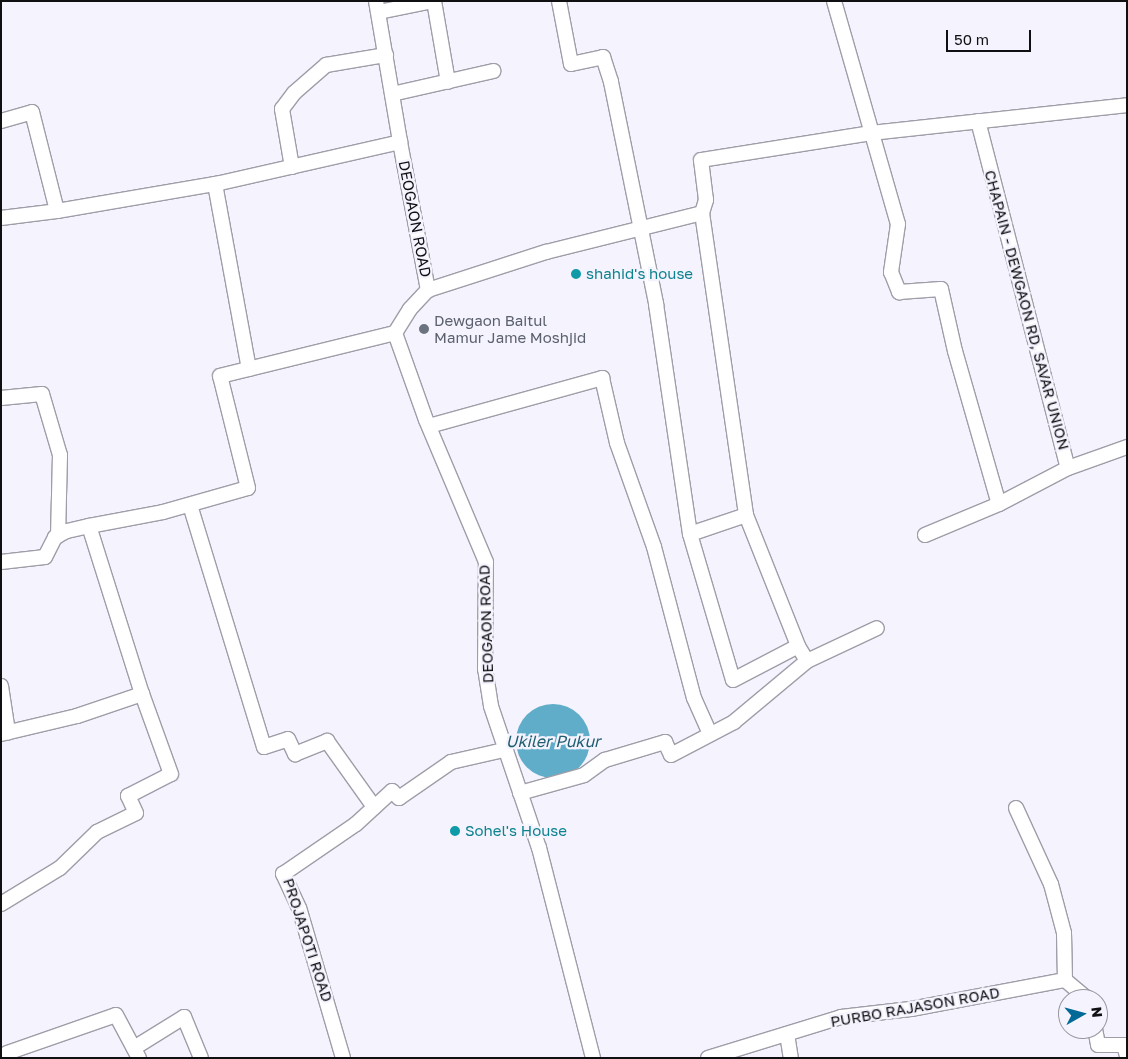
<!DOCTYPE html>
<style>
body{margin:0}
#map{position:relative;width:1128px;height:1059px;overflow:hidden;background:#f4f3fe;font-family:"Golos Text",sans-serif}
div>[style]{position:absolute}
.water>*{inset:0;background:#5fadc8}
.round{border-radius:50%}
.roads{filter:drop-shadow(1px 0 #9e9ea8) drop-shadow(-1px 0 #9e9ea8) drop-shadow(0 1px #9e9ea8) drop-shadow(0 -1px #9e9ea8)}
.minor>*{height:14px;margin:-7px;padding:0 7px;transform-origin:7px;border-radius:7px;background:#fff}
.dots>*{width:14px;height:14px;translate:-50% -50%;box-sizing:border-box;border:2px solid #f4f3fe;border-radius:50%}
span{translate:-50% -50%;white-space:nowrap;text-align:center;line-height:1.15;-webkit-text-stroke:4.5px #f4f3fe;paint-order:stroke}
.street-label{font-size:15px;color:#101013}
.culture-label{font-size:15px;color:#0d838f}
.left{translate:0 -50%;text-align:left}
.worship-label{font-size:15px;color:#5b616d}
.water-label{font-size:16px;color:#205e72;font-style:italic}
.frame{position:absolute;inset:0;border:2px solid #101013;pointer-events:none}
.north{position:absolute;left:1058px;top:989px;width:50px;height:50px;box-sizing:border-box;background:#f4f3fe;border:1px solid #9998a0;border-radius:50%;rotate:83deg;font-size:14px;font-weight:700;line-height:20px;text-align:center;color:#101013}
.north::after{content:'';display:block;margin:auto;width:18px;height:22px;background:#036997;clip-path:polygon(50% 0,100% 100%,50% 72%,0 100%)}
.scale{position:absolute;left:946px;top:30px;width:85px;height:22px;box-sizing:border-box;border:2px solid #101013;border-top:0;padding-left:6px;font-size:15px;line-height:18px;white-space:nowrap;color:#101013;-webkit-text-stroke:4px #f4f3fe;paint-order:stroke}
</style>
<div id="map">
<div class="water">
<div class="round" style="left:516px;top:704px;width:74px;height:74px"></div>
</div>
<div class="roads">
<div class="minor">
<div style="left:376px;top:1px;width:143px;rotate:80.3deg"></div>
<div style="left:434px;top:1px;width:82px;rotate:80.2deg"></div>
<div style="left:559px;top:1px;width:64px;rotate:79.2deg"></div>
<div style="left:571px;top:64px;width:33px;rotate:-12deg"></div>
<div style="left:603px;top:57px;width:26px;rotate:72deg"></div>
<div style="left:611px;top:82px;width:227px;rotate:78.5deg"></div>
<div style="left:656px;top:304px;width:232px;rotate:81.6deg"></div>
<div style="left:690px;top:534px;width:152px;rotate:73.6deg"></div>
<div style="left:733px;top:680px;width:73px;rotate:-27.6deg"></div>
<div style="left:798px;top:646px;width:17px;rotate:59deg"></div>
<div style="left:807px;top:661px;width:77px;rotate:-25.2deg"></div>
<div style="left:834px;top:1px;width:232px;rotate:74deg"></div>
<div style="left:898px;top:224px;width:49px;rotate:98.3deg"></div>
<div style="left:891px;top:272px;width:22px;rotate:68deg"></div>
<div style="left:899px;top:292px;width:42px;rotate:-4.1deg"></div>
<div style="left:941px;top:289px;width:64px;rotate:77.3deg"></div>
<div style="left:955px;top:351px;width:159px;rotate:74deg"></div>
<div style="left:379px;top:12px;width:54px;rotate:-11.7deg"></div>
<div style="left:392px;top:94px;width:104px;rotate:-12.8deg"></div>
<div style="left:1px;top:121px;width:32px;rotate:-16deg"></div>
<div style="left:32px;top:112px;width:102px;rotate:75.8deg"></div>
<div style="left:57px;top:211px;width:165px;rotate:-9.7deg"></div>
<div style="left:220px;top:183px;width:185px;rotate:-12.8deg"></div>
<div style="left:400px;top:142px;width:151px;rotate:79.3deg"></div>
<div style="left:978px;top:121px;width:358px;rotate:75.5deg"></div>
<div style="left:1068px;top:468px;width:63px;rotate:-19.6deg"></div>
<div style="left:292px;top:167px;width:59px;rotate:-99.8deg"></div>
<div style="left:282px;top:109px;width:20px;rotate:-53deg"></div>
<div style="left:294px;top:93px;width:43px;rotate:-41.2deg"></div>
<div style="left:326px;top:65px;width:61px;rotate:-9.5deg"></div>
<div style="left:215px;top:184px;width:188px;rotate:79.6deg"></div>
<div style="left:702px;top:213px;width:305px;rotate:81.7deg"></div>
<div style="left:1px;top:218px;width:56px;rotate:-7.1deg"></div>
<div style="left:1px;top:398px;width:41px;rotate:-5.6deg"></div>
<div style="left:42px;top:394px;width:64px;rotate:73.6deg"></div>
<div style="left:60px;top:455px;width:81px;rotate:91.4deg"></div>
<div style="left:429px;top:426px;width:180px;rotate:-15.5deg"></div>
<div style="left:602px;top:378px;width:67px;rotate:77deg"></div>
<div style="left:617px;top:443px;width:110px;rotate:70.4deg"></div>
<div style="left:654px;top:547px;width:156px;rotate:75.2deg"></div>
<div style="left:694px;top:698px;width:39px;rotate:66deg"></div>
<div style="left:190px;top:505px;width:253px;rotate:73deg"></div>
<div style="left:264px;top:747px;width:25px;rotate:-18deg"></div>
<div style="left:288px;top:739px;width:17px;rotate:65deg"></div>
<div style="left:295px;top:754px;width:35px;rotate:-22deg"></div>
<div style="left:327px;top:741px;width:81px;rotate:54.5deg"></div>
<div style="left:690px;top:534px;width:59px;rotate:-18.7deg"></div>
<div style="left:746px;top:515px;width:141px;rotate:68.3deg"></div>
<div style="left:925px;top:535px;width:80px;rotate:-22.7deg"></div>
<div style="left:999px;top:504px;width:78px;rotate:-27.6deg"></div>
<div style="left:1px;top:562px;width:44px;rotate:-6.5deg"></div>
<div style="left:45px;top:557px;width:22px;rotate:-63deg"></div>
<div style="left:55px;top:537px;width:13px;rotate:-27deg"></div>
<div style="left:67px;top:531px;width:23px;rotate:-13deg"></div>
<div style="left:1px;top:686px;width:47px;rotate:81.3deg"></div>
<div style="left:1px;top:734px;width:78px;rotate:-13.3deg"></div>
<div style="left:77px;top:716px;width:69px;rotate:-18.7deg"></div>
<div style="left:142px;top:694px;width:176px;rotate:-107.5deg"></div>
<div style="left:89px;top:526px;width:75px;rotate:-10.7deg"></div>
<div style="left:163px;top:512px;width:88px;rotate:-15.8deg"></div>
<div style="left:248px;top:488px;width:115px;rotate:-104deg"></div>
<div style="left:220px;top:376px;width:180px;rotate:-13.8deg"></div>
<div style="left:520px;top:793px;width:66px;rotate:-15.7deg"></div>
<div style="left:584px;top:775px;width:26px;rotate:-36deg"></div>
<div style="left:605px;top:760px;width:63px;rotate:-16.7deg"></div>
<div style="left:665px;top:742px;width:14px;rotate:65deg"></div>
<div style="left:671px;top:755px;width:71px;rotate:-27.6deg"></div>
<div style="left:734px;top:722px;width:95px;rotate:-39.9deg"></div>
<div style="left:1016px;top:808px;width:84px;rotate:65.3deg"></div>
<div style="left:1051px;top:884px;width:51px;rotate:75.1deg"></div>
<div style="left:1064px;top:933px;width:47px;rotate:88.8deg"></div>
<div style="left:1px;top:904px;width:69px;rotate:-31.4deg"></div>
<div style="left:60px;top:868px;width:52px;rotate:-44.2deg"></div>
<div style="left:97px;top:832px;width:43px;rotate:-26deg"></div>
<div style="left:136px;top:813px;width:19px;rotate:-115deg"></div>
<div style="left:128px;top:796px;width:48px;rotate:-27.1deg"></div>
<div style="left:171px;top:774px;width:85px;rotate:-109.9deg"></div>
<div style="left:1095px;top:1029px;width:16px;rotate:79deg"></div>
<div style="left:1098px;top:1045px;width:26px"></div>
<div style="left:1124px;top:1045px;width:11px;rotate:75deg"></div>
<div style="left:787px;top:1034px;width:24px;rotate:81deg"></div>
<div style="left:134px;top:1048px;width:59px;rotate:-31.8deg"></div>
<div style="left:184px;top:1017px;width:44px;rotate:67.5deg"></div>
<div style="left:9px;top:1058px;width:5px;rotate:-112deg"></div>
<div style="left:7px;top:1053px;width:115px;rotate:-19.2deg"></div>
<div style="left:116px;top:1015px;width:49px;rotate:61.9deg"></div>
<div style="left:343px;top:1058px;width:156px;rotate:-106.3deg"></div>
<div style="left:299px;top:908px;width:38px;rotate:-115deg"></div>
<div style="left:283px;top:874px;width:88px;rotate:-34.4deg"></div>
<div style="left:356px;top:824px;width:49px;rotate:-42.5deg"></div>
<div style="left:392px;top:791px;width:10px;rotate:45deg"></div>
<div style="left:399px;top:798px;width:63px;rotate:-34.7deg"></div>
<div style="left:451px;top:762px;width:54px;rotate:-12.8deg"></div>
<div style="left:593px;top:1058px;width:217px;rotate:-104.4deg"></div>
<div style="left:539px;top:848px;width:150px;rotate:-108.7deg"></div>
<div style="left:491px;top:706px;width:37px;rotate:-99deg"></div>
<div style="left:485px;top:669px;width:107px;rotate:-89.5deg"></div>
<div style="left:486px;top:562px;width:154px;rotate:-112.9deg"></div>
<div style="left:426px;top:420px;width:92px;rotate:-109.6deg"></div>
<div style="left:395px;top:333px;width:28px;rotate:-58deg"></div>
<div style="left:410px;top:309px;width:26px;rotate:-47deg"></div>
<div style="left:428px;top:290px;width:124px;rotate:-17.9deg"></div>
<div style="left:546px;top:252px;width:161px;rotate:-14deg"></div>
<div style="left:702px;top:213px;width:14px;rotate:-73deg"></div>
<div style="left:706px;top:200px;width:40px;rotate:-97.1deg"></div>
<div style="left:701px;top:160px;width:172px;rotate:-9deg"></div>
<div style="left:871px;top:133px;width:258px;rotate:-6.2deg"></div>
<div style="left:708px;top:1058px;width:139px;rotate:-17.1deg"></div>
<div style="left:841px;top:1017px;width:70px;rotate:-6.5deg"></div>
<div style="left:911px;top:1009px;width:157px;rotate:-10.7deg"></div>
<div style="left:1065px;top:980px;width:30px;rotate:40deg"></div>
</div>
</div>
<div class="dots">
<div style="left:576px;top:274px;background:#0f9aa8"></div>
<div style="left:424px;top:329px;background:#6b7280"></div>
<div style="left:455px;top:831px;background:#0f9aa8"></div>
</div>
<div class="street-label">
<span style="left:415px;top:219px;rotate:79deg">DEOGAON ROAD</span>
<span style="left:1027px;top:310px;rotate:75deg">CHAPAIN - DEWGAON RD, SAVAR UNION</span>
<span style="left:486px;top:624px;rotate:-92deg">DEOGAON ROAD</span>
<span style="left:308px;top:940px;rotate:72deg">PROJAPOTI ROAD</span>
<span style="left:915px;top:1007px;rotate:-10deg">PURBO RAJASON ROAD</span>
</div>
<div class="culture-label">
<span class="left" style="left:586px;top:274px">shahid's house</span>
<span class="left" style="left:465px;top:831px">Sohel's House</span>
</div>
<div class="worship-label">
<span class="left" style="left:434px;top:329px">Dewgaon Baitul<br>Mamur Jame Moshjid</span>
</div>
<div class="water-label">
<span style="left:553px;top:741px">Ukiler Pukur</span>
</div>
<div class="frame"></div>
<div class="north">N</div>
<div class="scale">50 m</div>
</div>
